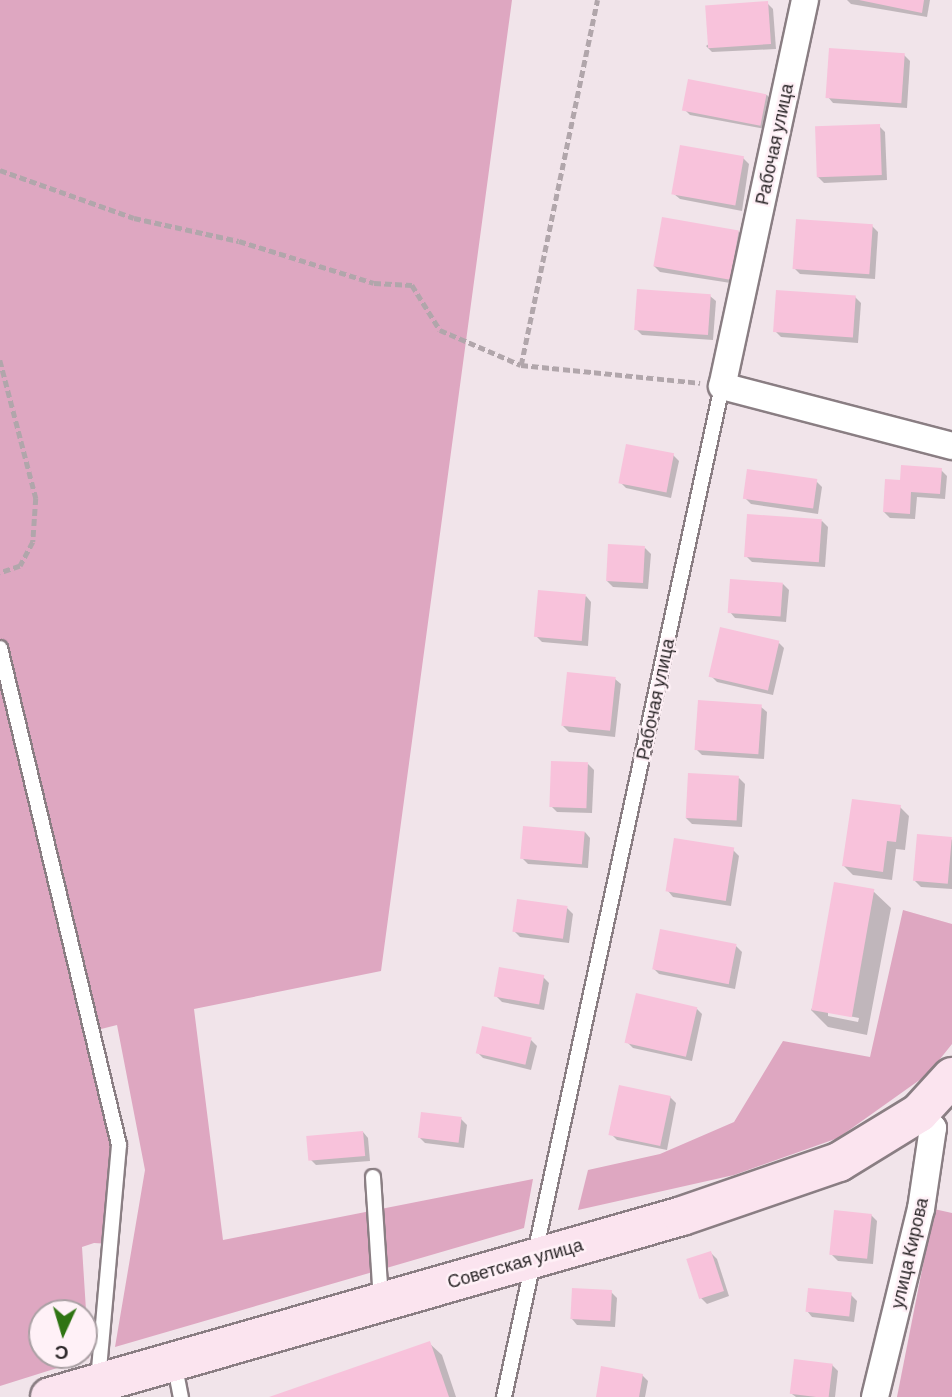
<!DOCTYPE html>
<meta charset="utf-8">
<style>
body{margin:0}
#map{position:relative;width:952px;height:1397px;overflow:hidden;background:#f1e4ea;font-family:Barlow,sans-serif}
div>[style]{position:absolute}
.green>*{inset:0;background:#dea7c1}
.shadow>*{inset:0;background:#0003}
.building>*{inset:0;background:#f8c2db;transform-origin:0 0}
.path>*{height:4.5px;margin-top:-2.25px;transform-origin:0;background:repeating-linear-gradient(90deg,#b1a6ab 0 7px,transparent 0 10.5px)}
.roads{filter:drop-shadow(2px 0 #8a7e83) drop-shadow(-2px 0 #8a7e83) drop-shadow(0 2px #8a7e83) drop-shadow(0 -2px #8a7e83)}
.lane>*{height:14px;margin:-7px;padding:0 7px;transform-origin:7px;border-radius:7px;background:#fff}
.street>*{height:26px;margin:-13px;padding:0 13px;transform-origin:13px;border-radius:13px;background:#fff}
.secondary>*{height:38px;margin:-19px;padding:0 19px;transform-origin:19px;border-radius:19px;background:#fbe4ef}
span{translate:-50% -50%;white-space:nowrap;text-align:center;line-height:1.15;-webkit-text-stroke:5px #fff1f7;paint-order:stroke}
.street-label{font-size:18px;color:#2b2628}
.north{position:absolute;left:28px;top:1299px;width:70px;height:70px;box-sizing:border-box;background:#fff1f7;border:2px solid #aaa0a4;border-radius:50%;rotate:184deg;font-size:19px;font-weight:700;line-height:28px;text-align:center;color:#2b2628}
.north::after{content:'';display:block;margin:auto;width:24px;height:32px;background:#2f7413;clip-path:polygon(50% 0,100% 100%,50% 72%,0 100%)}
</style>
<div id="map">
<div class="green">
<div style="clip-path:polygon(evenodd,0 0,512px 0,381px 971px,194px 1009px,223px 1240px,533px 1179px,524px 1228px,115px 1347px,145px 1170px,117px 1025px,93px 1031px,119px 1145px,111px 1244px,94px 1243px,82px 1247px,89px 1358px,0 1386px,0 0,42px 1313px,84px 1313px,84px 1355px,42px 1355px,42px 1313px)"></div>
<div style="clip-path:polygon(903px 910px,952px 924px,952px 1044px,928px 1074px,838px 1138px,734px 1175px,578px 1210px,588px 1170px,660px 1154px,734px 1122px,783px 1041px,870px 1057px)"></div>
<div style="clip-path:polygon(934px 1209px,952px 1213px,952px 1397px,897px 1397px)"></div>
</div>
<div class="shadow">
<div style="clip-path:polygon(847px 0,930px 0,927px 17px,851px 4px)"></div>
<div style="clip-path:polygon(767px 3px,773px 9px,776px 49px,712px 52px,706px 46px)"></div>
<div style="clip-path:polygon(904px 55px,910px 61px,907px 108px,833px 103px,828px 97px)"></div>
<div style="clip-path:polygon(767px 95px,772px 101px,765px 129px,690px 115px,684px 109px)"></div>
<div style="clip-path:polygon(879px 126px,885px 132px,887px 180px,824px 183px,818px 177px)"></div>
<div style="clip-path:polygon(743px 158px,749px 164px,742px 211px,680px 199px,674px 194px)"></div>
<div style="clip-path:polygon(872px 226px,878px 232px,875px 279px,800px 274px,794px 268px)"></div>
<div style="clip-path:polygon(738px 231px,744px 237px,737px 284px,660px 272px,654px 266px)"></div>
<div style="clip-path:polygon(710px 296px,716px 301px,713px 340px,642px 335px,636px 329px)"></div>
<div style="clip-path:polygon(855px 297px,861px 303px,858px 343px,781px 337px,775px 331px)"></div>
<div style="clip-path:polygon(673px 455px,679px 461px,671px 498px,626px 488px,620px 482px)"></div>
<div style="clip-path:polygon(941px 470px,947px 476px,945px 499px,917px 497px,915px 519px,890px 518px,884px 512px)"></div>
<div style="clip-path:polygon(816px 481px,822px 487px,818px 514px,751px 504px,745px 498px)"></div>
<div style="clip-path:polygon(822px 521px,828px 527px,825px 567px,752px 562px,746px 556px)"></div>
<div style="clip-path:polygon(645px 548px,651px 554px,648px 589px,613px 587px,607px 581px)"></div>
<div style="clip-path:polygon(783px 584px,789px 590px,786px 622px,735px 618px,730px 612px)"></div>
<div style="clip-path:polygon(586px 596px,591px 602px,588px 646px,542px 642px,536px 636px)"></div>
<div style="clip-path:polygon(778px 642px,784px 648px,773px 695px,717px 682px,711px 676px)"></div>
<div style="clip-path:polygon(615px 679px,621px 684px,615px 737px,569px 732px,563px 726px)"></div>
<div style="clip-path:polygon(761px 707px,767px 712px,764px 759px,702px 755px,696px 749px)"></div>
<div style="clip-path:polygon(588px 764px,594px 770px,592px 813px,557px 812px,551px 806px)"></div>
<div style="clip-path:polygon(739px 778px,745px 784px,742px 827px,692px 824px,686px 818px)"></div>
<div style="clip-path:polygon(900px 807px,909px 816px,905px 850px,896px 849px,892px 880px,853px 875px,844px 866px)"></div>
<div style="clip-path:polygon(585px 832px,590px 838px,588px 868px,528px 864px,522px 858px)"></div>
<div style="clip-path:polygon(952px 839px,952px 889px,921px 887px,915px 881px)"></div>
<div style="clip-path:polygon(733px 850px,739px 856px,731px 906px,673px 897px,668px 891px)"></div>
<div style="clip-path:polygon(evenodd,873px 891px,891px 908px,867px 1035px,828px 1027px,811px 1010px,873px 891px,828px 1012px,859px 1018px,858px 1022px,828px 1016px,828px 1012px)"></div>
<div style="clip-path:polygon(567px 908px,573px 914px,569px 943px,520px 937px,514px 931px)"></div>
<div style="clip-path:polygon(736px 946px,742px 952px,735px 989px,659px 974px,653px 968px)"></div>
<div style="clip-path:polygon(543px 977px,549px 983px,544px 1010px,502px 1002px,496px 996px)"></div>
<div style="clip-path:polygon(696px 1008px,702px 1014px,692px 1061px,633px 1048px,627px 1042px)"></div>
<div style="clip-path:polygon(531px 1040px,537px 1046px,531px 1070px,483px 1058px,477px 1052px)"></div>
<div style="clip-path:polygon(670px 1097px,676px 1103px,667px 1150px,617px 1140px,611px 1134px)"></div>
<div style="clip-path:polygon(461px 1119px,467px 1125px,464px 1148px,425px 1143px,419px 1137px)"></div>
<div style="clip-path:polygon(363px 1132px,368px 1138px,370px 1161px,316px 1165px,310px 1159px)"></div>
<div style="clip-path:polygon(871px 1215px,877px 1221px,873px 1264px,838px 1261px,832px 1255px)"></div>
<div style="clip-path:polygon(711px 1253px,717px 1259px,729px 1296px,707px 1304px,701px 1298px)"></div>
<div style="clip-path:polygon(611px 1292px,617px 1298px,615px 1327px,577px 1325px,572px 1319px)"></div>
<div style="clip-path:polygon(851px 1295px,857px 1301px,854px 1322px,812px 1317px,807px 1311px)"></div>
<div style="clip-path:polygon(429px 1343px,442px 1355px,456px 1397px,273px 1397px)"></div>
<div style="clip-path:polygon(832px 1365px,838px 1371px,835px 1397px,796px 1397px,792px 1394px)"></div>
<div style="clip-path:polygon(642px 1375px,648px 1381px,645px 1397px,598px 1397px)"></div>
</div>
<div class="building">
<div style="clip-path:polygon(859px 0,924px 0,922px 13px)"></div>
<div style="left:768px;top:1px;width:43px;height:63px;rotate:86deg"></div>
<div style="left:829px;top:48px;width:76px;height:50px;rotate:4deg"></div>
<div style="left:688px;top:79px;width:80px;height:32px;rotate:11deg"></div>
<div style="left:880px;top:124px;width:51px;height:65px;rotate:88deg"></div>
<div style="left:680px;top:145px;width:65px;height:50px;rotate:10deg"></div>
<div style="left:662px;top:217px;width:78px;height:50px;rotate:10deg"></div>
<div style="left:796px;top:219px;width:77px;height:50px;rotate:4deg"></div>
<div style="left:637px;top:289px;width:74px;height:41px;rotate:4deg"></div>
<div style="left:776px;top:290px;width:80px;height:42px;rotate:4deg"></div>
<div style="left:626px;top:444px;width:49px;height:40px;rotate:11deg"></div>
<div style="clip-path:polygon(901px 465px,942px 468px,940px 494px,911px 492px,910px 514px,883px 512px,885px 479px,900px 480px)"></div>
<div style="left:747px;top:469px;width:71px;height:30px;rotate:8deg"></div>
<div style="left:747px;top:514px;width:75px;height:43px;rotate:4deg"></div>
<div style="left:608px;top:544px;width:37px;height:37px;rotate:3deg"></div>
<div style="left:730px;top:579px;width:53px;height:34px;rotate:4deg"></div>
<div style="left:538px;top:590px;width:48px;height:47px;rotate:5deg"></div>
<div style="left:720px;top:627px;width:61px;height:51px;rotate:13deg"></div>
<div style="left:567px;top:672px;width:49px;height:54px;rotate:6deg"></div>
<div style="left:698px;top:700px;width:64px;height:50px;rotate:4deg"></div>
<div style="left:551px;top:761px;width:37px;height:46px;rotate:2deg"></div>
<div style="left:688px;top:773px;width:51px;height:45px;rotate:3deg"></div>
<div style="clip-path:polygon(852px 799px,901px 805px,896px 842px,887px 841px,883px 872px,842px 866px)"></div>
<div style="left:523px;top:826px;width:62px;height:33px;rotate:5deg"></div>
<div style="left:917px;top:834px;width:35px;height:47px;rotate:5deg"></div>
<div style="left:674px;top:838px;width:61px;height:54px;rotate:9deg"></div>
<div style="left:834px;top:882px;width:41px;height:130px;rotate:10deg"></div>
<div style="left:517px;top:899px;width:51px;height:33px;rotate:8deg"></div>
<div style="left:660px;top:929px;width:78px;height:41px;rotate:11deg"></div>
<div style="left:499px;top:967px;width:46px;height:30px;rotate:10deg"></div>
<div style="left:636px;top:993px;width:63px;height:51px;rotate:13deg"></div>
<div style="left:482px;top:1026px;width:51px;height:28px;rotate:13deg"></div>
<div style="left:619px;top:1085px;width:53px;height:51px;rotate:12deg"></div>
<div style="left:421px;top:1112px;width:41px;height:26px;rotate:7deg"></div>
<div style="left:363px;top:1131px;width:25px;height:57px;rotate:85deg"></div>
<div style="left:834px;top:1210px;width:38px;height:45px;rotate:6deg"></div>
<div style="left:711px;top:1251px;width:42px;height:26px;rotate:72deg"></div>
<div style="left:572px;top:1288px;width:40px;height:31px;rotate:3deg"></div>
<div style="left:808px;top:1288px;width:44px;height:24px;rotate:6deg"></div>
<div style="clip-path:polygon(430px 1341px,449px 1397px,269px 1397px)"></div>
<div style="left:794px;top:1359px;width:39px;height:35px;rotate:7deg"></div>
<div style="clip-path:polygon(601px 1366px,643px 1374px,639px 1397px,596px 1397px)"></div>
</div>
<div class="path">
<div style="left:0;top:170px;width:142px;rotate:19.7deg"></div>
<div style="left:134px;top:218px;width:107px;rotate:12.4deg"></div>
<div style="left:239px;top:241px;width:141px;rotate:17.3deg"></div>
<div style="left:374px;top:283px;width:38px;rotate:3deg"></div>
<div style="left:412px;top:285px;width:53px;rotate:58.1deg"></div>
<div style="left:440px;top:330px;width:88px;rotate:23.4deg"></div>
<div style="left:521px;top:365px;width:180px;rotate:5.7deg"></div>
<div style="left:0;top:360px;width:143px;rotate:75.4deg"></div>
<div style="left:36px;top:498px;width:44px;rotate:93.9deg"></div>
<div style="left:33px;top:542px;width:27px;rotate:118deg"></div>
<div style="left:20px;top:566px;width:21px;rotate:161deg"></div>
<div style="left:521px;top:365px;width:373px;rotate:-78.2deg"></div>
</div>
<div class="roads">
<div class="lane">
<div style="left:0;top:648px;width:511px;rotate:76.53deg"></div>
<div style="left:119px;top:1145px;width:237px;rotate:95.1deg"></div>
<div style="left:373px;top:1177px;width:123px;rotate:86.3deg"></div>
<div style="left:174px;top:1362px;width:36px;rotate:79deg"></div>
<div style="left:504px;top:1397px;width:1034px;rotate:-77.83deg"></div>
</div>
<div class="street">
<div style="left:805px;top:0;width:395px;rotate:102.1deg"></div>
<div style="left:722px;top:386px;width:238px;rotate:14.6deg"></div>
<div style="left:875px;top:1397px;width:194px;rotate:-76.3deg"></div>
<div style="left:921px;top:1209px;width:82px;rotate:-81.6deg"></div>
<div style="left:933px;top:1128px;width:21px;rotate:-133deg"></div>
</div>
<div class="secondary">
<div style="left:50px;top:1397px;width:657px;rotate:-15.98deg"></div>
<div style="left:682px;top:1216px;width:166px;rotate:-19deg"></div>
<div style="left:839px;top:1162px;width:94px;rotate:-31.5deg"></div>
<div style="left:919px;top:1113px;width:49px;rotate:-47.5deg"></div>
</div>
</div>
<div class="street-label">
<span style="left:774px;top:144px;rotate:-78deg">Рабочая улица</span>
<span style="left:655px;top:699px;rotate:-78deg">Рабочая улица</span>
<span style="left:909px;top:1253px;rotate:-77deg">улица Кирова</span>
<span style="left:515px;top:1263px;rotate:-16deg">Советская улица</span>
</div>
<div class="north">С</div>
</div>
